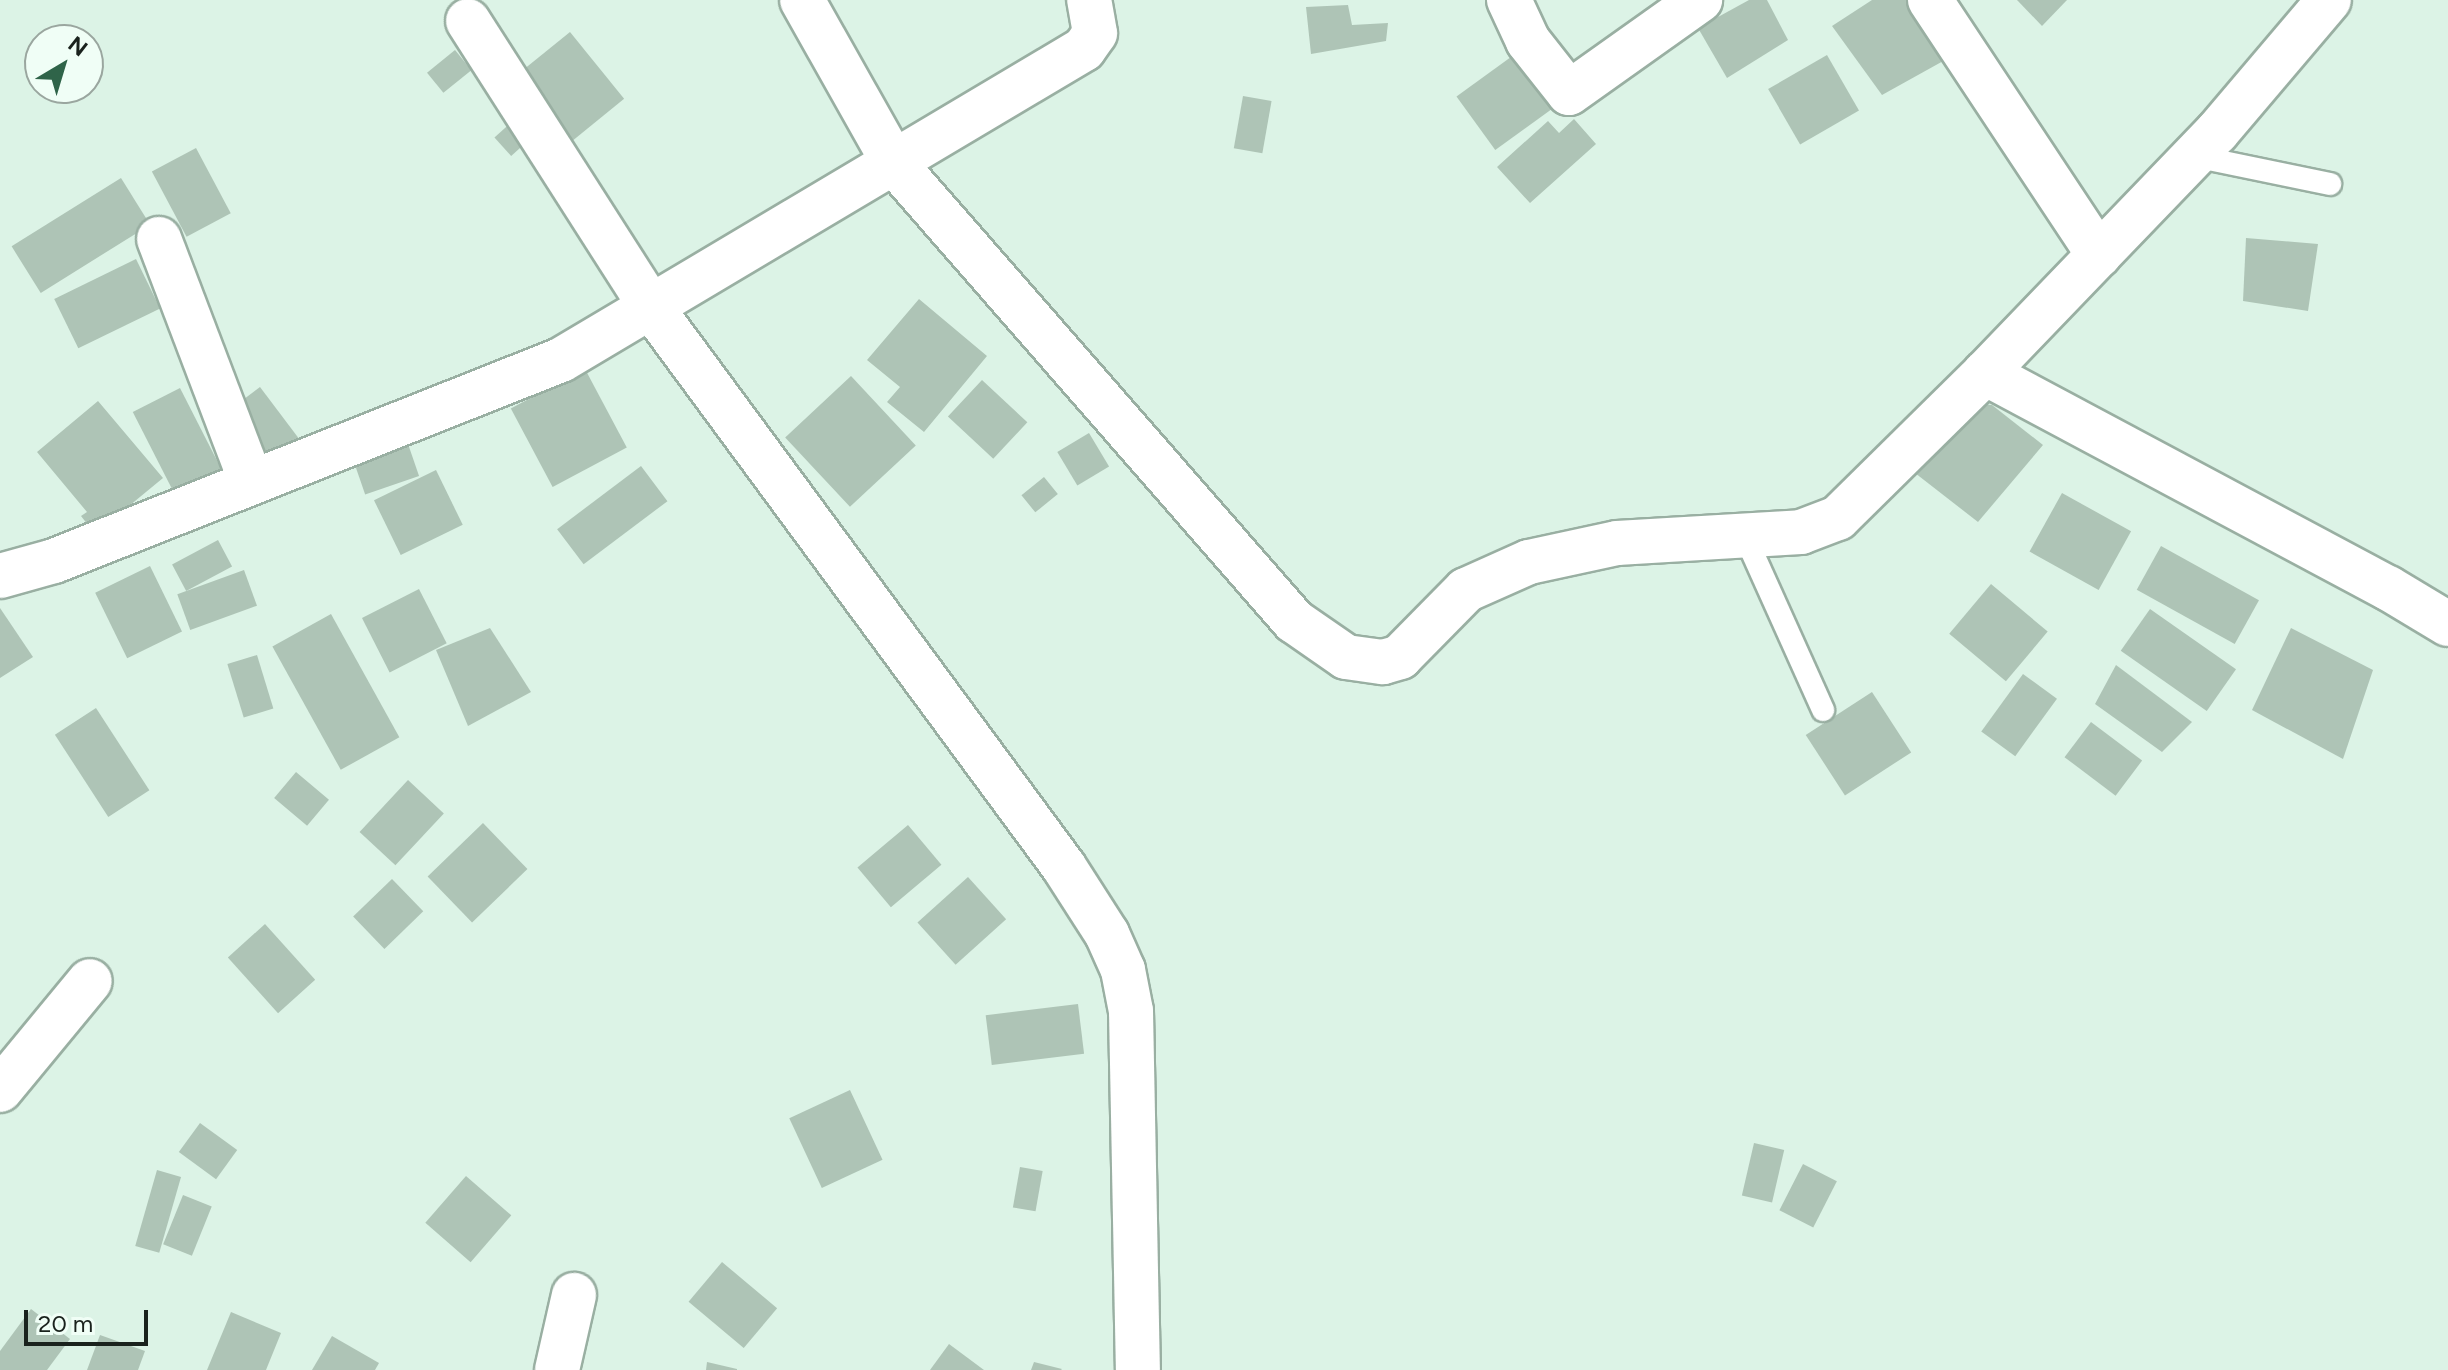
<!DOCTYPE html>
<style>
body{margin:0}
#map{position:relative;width:2448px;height:1370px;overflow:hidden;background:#dcf3e6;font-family:Figtree,sans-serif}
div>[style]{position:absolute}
.building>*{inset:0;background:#aec4b6;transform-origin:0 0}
.roads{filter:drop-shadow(2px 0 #99afa2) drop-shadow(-2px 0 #99afa2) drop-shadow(0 2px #99afa2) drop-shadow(0 -2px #99afa2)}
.lane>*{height:22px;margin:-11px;padding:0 11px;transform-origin:11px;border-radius:11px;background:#fff}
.street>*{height:44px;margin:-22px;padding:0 22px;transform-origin:22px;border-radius:22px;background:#fff}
span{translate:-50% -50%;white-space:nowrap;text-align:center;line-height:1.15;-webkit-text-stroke:6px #f0fef6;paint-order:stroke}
.north{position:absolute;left:24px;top:24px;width:80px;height:80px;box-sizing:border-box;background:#f0fef6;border:2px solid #9aa69f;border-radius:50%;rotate:38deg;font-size:22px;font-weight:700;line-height:32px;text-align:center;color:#1a221d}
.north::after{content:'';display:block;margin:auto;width:28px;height:36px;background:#2f6449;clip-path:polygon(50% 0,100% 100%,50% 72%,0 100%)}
.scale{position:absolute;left:24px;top:1310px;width:124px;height:36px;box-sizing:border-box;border:4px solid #1a221d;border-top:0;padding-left:10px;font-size:24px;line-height:28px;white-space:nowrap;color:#1a221d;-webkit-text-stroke:6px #f0fef6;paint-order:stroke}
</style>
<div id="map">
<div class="building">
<div style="clip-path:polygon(1749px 0,1767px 0,1788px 40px,1727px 78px,1698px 28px)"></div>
<div style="clip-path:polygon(1872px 0,1917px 0,1954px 55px,1882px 95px,1832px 26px)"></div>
<div style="clip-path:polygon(2017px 0,2067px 0,2042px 26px)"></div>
<div style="clip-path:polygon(1348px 5px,1352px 25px,1388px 23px,1386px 41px,1311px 54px,1306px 7px)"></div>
<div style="left:570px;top:32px;width:86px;height:68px;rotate:51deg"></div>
<div style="left:1522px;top:49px;width:66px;height:81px;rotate:54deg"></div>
<div style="left:455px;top:50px;width:26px;height:36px;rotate:51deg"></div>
<div style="left:1827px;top:55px;width:64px;height:68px;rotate:60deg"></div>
<div style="left:1243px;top:96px;width:29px;height:53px;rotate:10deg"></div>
<div style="left:516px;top:118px;width:25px;height:29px;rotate:48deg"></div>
<div style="clip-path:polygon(1574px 119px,1596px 144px,1530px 203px,1497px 167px,1548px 121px,1559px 133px)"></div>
<div style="left:196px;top:148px;width:74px;height:50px;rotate:62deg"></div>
<div style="left:121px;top:178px;width:55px;height:129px;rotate:58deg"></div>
<div style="clip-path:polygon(2246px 238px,2318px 244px,2308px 311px,2243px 301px)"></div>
<div style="left:136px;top:259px;width:55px;height:91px;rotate:64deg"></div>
<div style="clip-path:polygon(919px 299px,987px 356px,924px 432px,887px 402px,900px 387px,867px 360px)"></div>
<div style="left:585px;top:369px;width:89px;height:84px;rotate:62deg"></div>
<div style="left:851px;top:376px;width:95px;height:90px;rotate:47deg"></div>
<div style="left:982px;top:380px;width:62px;height:50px;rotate:43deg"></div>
<div style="left:260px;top:387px;width:78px;height:36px;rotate:53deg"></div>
<div style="left:180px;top:388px;width:105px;height:53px;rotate:63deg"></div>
<div style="clip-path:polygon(98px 401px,163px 478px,95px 534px,81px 516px,87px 512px,37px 452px)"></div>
<div style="clip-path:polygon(1966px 403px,1992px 405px,2043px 445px,1978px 522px,1915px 473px)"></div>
<div style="left:1089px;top:433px;width:39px;height:37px;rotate:59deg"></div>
<div style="left:407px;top:441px;width:37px;height:57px;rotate:71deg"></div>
<div style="left:641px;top:466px;width:44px;height:105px;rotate:53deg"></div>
<div style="left:436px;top:470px;width:61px;height:69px;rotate:64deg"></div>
<div style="left:1044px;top:477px;width:22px;height:29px;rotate:51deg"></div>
<div style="left:2062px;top:493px;width:79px;height:67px;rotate:29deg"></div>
<div style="left:218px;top:540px;width:30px;height:52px;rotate:62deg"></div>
<div style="left:2161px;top:546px;width:112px;height:50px;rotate:29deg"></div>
<div style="left:150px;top:566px;width:73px;height:61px;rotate:64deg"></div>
<div style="left:244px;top:570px;width:38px;height:71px;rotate:70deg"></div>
<div style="left:1991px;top:584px;width:74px;height:65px;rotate:40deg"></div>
<div style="left:419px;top:589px;width:61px;height:64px;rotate:63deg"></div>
<div style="clip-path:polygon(0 608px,33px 657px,0 678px)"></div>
<div style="left:2150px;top:609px;width:105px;height:51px;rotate:35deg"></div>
<div style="left:331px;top:614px;width:141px;height:67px;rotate:61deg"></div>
<div style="clip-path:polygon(490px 628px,531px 692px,468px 726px,436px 650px)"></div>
<div style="clip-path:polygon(2291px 628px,2373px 670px,2343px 759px,2252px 710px)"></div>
<div style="left:257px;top:655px;width:56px;height:31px;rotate:73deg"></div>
<div style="clip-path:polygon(2116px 665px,2192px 722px,2162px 752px,2095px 704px)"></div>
<div style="left:2023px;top:674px;width:42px;height:71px;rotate:36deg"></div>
<div style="left:1872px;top:692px;width:72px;height:79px;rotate:57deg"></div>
<div style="left:96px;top:708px;width:98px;height:49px;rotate:57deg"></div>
<div style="left:2091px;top:722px;width:64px;height:44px;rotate:37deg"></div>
<div style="left:296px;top:772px;width:43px;height:34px;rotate:40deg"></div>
<div style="left:408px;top:780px;width:49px;height:71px;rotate:43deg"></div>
<div style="left:483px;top:823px;width:64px;height:77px;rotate:46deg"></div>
<div style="left:908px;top:825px;width:52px;height:66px;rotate:50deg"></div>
<div style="left:968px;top:877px;width:57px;height:68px;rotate:48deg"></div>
<div style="left:392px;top:879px;width:45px;height:54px;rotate:46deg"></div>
<div style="left:265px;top:924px;width:75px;height:50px;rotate:48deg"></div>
<div style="left:1078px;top:1004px;width:50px;height:93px;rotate:83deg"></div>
<div style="left:850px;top:1090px;width:77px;height:67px;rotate:65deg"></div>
<div style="left:200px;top:1123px;width:46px;height:36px;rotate:36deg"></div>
<div style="left:1754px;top:1143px;width:31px;height:54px;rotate:13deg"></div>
<div style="left:1803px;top:1164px;width:38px;height:52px;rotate:27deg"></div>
<div style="left:1020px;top:1167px;width:23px;height:41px;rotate:10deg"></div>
<div style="left:157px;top:1170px;width:25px;height:79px;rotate:16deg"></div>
<div style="left:466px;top:1176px;width:60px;height:62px;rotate:41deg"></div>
<div style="left:183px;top:1195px;width:31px;height:53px;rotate:22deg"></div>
<div style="left:722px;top:1262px;width:72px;height:52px;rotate:40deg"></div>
<div style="clip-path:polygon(31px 1309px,70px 1339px,47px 1370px,0 1370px,0 1351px)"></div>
<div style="clip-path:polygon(231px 1312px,281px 1333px,266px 1370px,207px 1370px)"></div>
<div style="clip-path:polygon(100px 1335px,145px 1351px,138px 1370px,87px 1370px)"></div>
<div style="clip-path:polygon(332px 1336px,379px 1363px,375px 1370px,312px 1370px)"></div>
<div style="clip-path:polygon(949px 1344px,984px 1370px,930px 1370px)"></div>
<div style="clip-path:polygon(707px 1362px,737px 1369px,737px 1370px,706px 1370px)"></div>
<div style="clip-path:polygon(1034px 1362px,1062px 1369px,1061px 1370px,1031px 1370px)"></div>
</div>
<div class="roads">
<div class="lane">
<div style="left:2194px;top:156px;width:139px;rotate:11.6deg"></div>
<div style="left:1744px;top:534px;width:193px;rotate:65.8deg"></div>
</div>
<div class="street">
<div style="left:802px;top:0;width:187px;rotate:60.6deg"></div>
<div style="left:894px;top:163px;width:608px;rotate:48.87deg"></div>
<div style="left:1294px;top:621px;width:63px;rotate:34.7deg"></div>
<div style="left:1346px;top:657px;width:37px;rotate:8deg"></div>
<div style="left:1383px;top:662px;width:18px;rotate:-16deg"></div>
<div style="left:1400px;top:657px;width:94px;rotate:-45.4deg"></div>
<div style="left:1466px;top:590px;width:69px;rotate:-24deg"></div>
<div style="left:1529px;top:562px;width:90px;rotate:-12.2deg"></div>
<div style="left:1617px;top:543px;width:184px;rotate:-3.4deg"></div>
<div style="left:1801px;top:532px;width:40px;rotate:-21deg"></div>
<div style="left:1838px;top:518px;width:206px;rotate:-44.6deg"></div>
<div style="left:1985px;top:373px;width:335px;rotate:-46.1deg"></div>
<div style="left:2217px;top:132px;width:173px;rotate:-49.7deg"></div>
<div style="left:1509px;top:0;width:45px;rotate:65.1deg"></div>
<div style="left:1528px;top:41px;width:66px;rotate:51.7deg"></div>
<div style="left:1569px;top:93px;width:161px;rotate:-35.4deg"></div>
<div style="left:1930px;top:0;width:306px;rotate:56.5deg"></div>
<div style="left:468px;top:21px;width:340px;rotate:57.4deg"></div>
<div style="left:651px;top:307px;width:696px;rotate:53.59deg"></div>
<div style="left:1064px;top:867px;width:80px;rotate:57.3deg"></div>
<div style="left:1107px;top:934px;width:39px;rotate:66deg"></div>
<div style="left:1123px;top:970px;width:42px;rotate:79deg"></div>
<div style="left:1131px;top:1011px;width:359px;rotate:88.9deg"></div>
<div style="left:159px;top:239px;width:259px;rotate:69.2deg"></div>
<div style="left:1985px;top:373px;width:457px;rotate:28.1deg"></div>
<div style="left:2388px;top:588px;width:70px;rotate:31deg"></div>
<div style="left:0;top:576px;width:56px;rotate:-15.5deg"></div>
<div style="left:54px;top:561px;width:545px;rotate:-21.63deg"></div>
<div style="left:561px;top:360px;width:608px;rotate:-30.74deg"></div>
<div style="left:1084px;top:49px;width:19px;rotate:-55deg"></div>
<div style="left:1095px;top:33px;width:34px;rotate:-100deg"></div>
<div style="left:0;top:1090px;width:141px;rotate:-50.5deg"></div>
<div style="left:557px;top:1370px;width:77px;rotate:-77.2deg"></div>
</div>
</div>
<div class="north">N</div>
<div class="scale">20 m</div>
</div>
